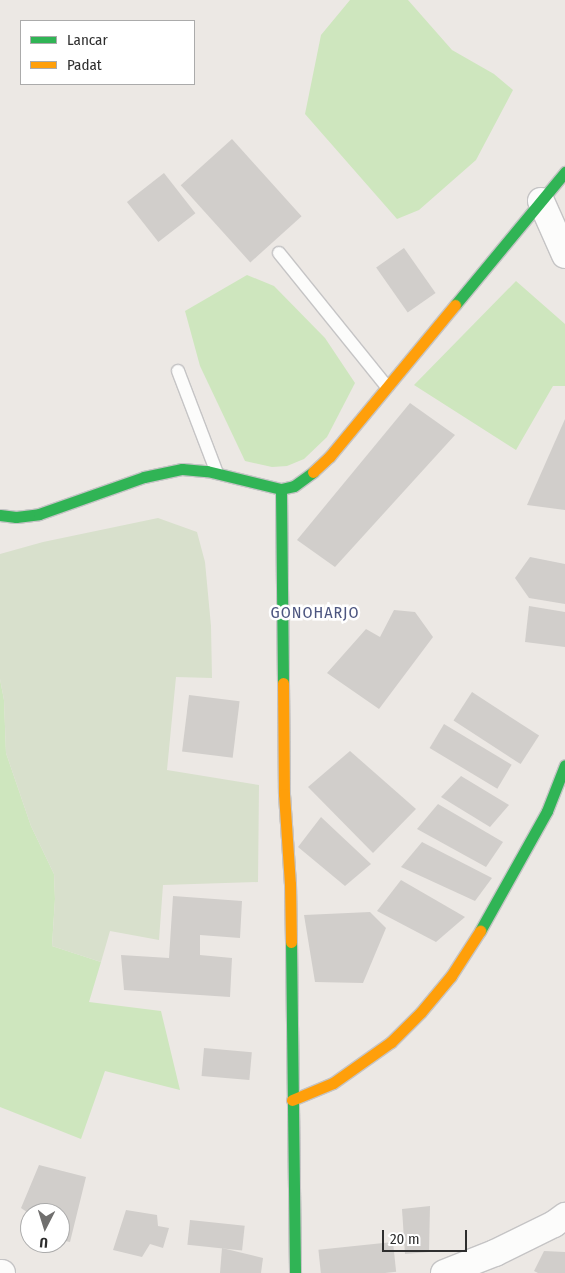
<!DOCTYPE html>
<style>
body{margin:0}
#map{position:relative;width:565px;height:1273px;overflow:hidden;background:#ece8e4;font-family:"Fira Sans Condensed",sans-serif}
div>[style]{position:absolute}
.green>*{inset:0;background:#cee6be}
.cemetery>*{inset:0;background:#d8e0cc}
.building>*{inset:0;background:#d1cecb;transform-origin:0 0}
.roads{filter:drop-shadow(1px 0 #c5c4c5) drop-shadow(-1px 0 #c5c4c5) drop-shadow(0 1px #c5c4c5) drop-shadow(0 -1px #c5c4c5)}
.lane>*{height:12px;margin:-6px;padding:0 6px;transform-origin:6px;border-radius:6px;background:#fcfcfb}
.street>*{height:26px;margin:-13px;padding:0 13px;transform-origin:13px;border-radius:13px;background:#fcfcfb}
.fast>*{height:11px;margin:-5.5px;padding:0 5.5px;transform-origin:5.5px;border-radius:5.5px;background:#30b455}
.slow>*{height:11px;margin:-5.5px;padding:0 5.5px;transform-origin:5.5px;border-radius:5.5px;background:#ff9f0a}
span{translate:-50% -50%;white-space:nowrap;text-align:center;line-height:1.15;-webkit-text-stroke:5px #fff;paint-order:stroke}
.quarter-label{font-size:16px;color:#4d5680;letter-spacing:1px}
.legend{position:absolute;left:20px;top:20px;width:175px;height:65px;box-sizing:border-box;background:#fff;border:1px solid #ababab;margin:0;padding:6px 9px;list-style:none;font-size:15px;color:#2e2e2e}
.legend li{display:flex;align-items:center;gap:10px;height:25px}
.legend b{width:25px;border:1px solid #ababab}
.north{position:absolute;left:20px;top:1203px;width:50px;height:50px;box-sizing:border-box;background:#fff;border:1px solid #ababab;border-radius:50%;rotate:185deg;font-size:14px;font-weight:700;line-height:20px;text-align:center;color:#2e2e2e}
.north::after{content:'';display:block;margin:auto;width:18px;height:22px;background:#706f6e;clip-path:polygon(50% 0,100% 100%,50% 72%,0 100%)}
.scale{position:absolute;left:382px;top:1230px;width:85px;height:22px;box-sizing:border-box;border:2px solid #2e2e2e;border-top:0;padding-left:6px;font-size:15px;line-height:18px;white-space:nowrap;color:#2e2e2e;-webkit-text-stroke:4px #fff;paint-order:stroke}
</style>
<div id="map">
<div class="green">
<div style="clip-path:polygon(350px 0,408px 0,452px 50px,494px 74px,513px 90px,476px 160px,419px 210px,397px 219px,305px 114px,321px 35px)"></div>
<div style="clip-path:polygon(247px 275px,274px 286px,325px 338px,355px 383px,327px 437px,304px 459px,287px 466px,272px 467px,245px 461px,200px 366px,185px 311px)"></div>
<div style="clip-path:polygon(516px 281px,565px 324px,565px 386px,553px 386px,516px 450px,414px 385px)"></div>
<div style="clip-path:polygon(0 679px,4px 700px,6px 753px,31px 826px,54px 874px,55px 899px,52px 946px,101px 962px,89px 1002px,161px 1011px,180px 1090px,105px 1071px,81px 1139px,0 1107px)"></div>
</div>
<div class="cemetery">
<div style="clip-path:polygon(158px 518px,197px 532px,205px 562px,211px 626px,212px 678px,176px 677px,167px 770px,259px 785px,258px 882px,163px 885px,159px 940px,110px 931px,101px 962px,52px 946px,55px 899px,54px 874px,31px 826px,6px 753px,4px 700px,0 679px,0 554px,43px 542px)"></div>
</div>
<div class="building">
<div style="left:232px;top:139px;width:104px;height:69px;rotate:48deg"></div>
<div style="left:164px;top:173px;width:51px;height:47px;rotate:52deg"></div>
<div style="left:404px;top:248px;width:55px;height:34px;rotate:55deg"></div>
<div style="clip-path:polygon(410px 403px,455px 435px,335px 567px,297px 540px)"></div>
<div style="clip-path:polygon(565px 419px,565px 510px,527px 505px)"></div>
<div style="clip-path:polygon(530px 557px,565px 564px,565px 604px,529px 598px,515px 578px)"></div>
<div style="clip-path:polygon(529px 606px,565px 612px,565px 647px,525px 642px)"></div>
<div style="clip-path:polygon(394px 610px,415px 612px,433px 637px,379px 709px,327px 673px,366px 629px,380px 637px)"></div>
<div style="left:472px;top:692px;width:80px;height:34px;rotate:33deg"></div>
<div style="left:189px;top:695px;width:51px;height:57px;rotate:7deg"></div>
<div style="left:444px;top:724px;width:79px;height:28px;rotate:31deg"></div>
<div style="clip-path:polygon(350px 751px,416px 809px,373px 853px,308px 787px)"></div>
<div style="clip-path:polygon(461px 776px,509px 805px,490px 827px,441px 797px)"></div>
<div style="clip-path:polygon(438px 804px,503px 842px,486px 867px,417px 829px)"></div>
<div style="clip-path:polygon(321px 817px,371px 864px,345px 886px,298px 847px)"></div>
<div style="clip-path:polygon(422px 842px,492px 878px,475px 901px,401px 867px)"></div>
<div style="clip-path:polygon(401px 880px,465px 917px,436px 942px,377px 911px)"></div>
<div style="clip-path:polygon(173px 896px,242px 901px,240px 938px,200px 935px,200px 955px,232px 958px,230px 997px,124px 990px,121px 955px,169px 958px)"></div>
<div style="clip-path:polygon(370px 912px,386px 928px,363px 983px,315px 982px,304px 915px)"></div>
<div style="left:204px;top:1048px;width:48px;height:28px;rotate:5deg"></div>
<div style="clip-path:polygon(39px 1165px,86px 1177px,70px 1242px,60px 1240px,60px 1213px,30px 1214px,21px 1208px)"></div>
<div style="clip-path:polygon(430px 1206px,429px 1252px,405px 1254px,402px 1209px)"></div>
<div style="clip-path:polygon(126px 1210px,157px 1215px,158px 1226px,169px 1228px,163px 1248px,150px 1244px,142px 1257px,113px 1250px)"></div>
<div style="left:190px;top:1220px;width:55px;height:25px;rotate:6deg"></div>
<div style="left:393px;top:1242px;width:30px;height:75px;rotate:84deg"></div>
<div style="clip-path:polygon(222px 1248px,263px 1258px,261px 1273px,220px 1273px)"></div>
<div style="clip-path:polygon(544px 1251px,565px 1252px,565px 1273px,538px 1273px,534px 1271px)"></div>
</div>
<div class="roads">
<div class="lane">
<div style="left:279px;top:253px;width:172px;rotate:51.1deg"></div>
<div style="left:178px;top:371px;width:109px;rotate:69.1deg"></div>
</div>
<div class="street">
<div style="left:541px;top:201px;width:59px;rotate:66deg"></div>
<div style="left:0;top:1273px;width:2px"></div>
<div style="left:444px;top:1273px;width:55px;rotate:-21.4deg"></div>
<div style="left:495px;top:1253px;width:66px;rotate:-26.2deg"></div>
<div style="left:554px;top:1224px;width:14px;rotate:-36deg"></div>
</div>
<div class="fast">
<div style="left:455px;top:305px;width:173px;rotate:-50.4deg"></div>
<div style="left:0;top:515px;width:16px;rotate:7deg"></div>
<div style="left:16px;top:517px;width:23px;rotate:-7deg"></div>
<div style="left:39px;top:514px;width:111px;rotate:-19.4deg"></div>
<div style="left:144px;top:477px;width:39px;rotate:-12deg"></div>
<div style="left:182px;top:469px;width:25px;rotate:5deg"></div>
<div style="left:207px;top:471px;width:76px;rotate:13.7deg"></div>
<div style="left:283px;top:683px;width:194px;rotate:-90.6deg"></div>
<div style="left:281px;top:489px;width:13px;rotate:-13deg"></div>
<div style="left:294px;top:486px;width:24px;rotate:-36deg"></div>
<div style="left:480px;top:931px;width:137px;rotate:-60.8deg"></div>
<div style="left:547px;top:811px;width:49px;rotate:-68.6deg"></div>
<div style="left:291px;top:942px;width:331px;rotate:89.3deg"></div>
</div>
<div class="slow">
<div style="left:313px;top:472px;width:23px;rotate:-43deg"></div>
<div style="left:330px;top:456px;width:196px;rotate:-50.4deg"></div>
<div style="left:283px;top:683px;width:111px;rotate:89.5deg"></div>
<div style="left:284px;top:794px;width:90px;rotate:86.2deg"></div>
<div style="left:290px;top:884px;width:58px;rotate:89deg"></div>
<div style="left:292px;top:1100px;width:44px;rotate:-22.5deg"></div>
<div style="left:333px;top:1083px;width:71px;rotate:-35.3deg"></div>
<div style="left:391px;top:1042px;width:42px;rotate:-45deg"></div>
<div style="left:421px;top:1012px;width:47px;rotate:-50.2deg"></div>
<div style="left:451px;top:976px;width:54px;rotate:-57.2deg"></div>
</div>
</div>
<div class="quarter-label">
<span style="left:315px;top:613px">GONOHARJO</span>
</div>
<ul class="legend">
<li><b style="height:6px;background:#30b455"></b>Lancar</li>
<li><b style="height:6px;background:#ff9f0a"></b>Padat</li>
</ul>
<div class="north">U</div>
<div class="scale">20 m</div>
</div>
